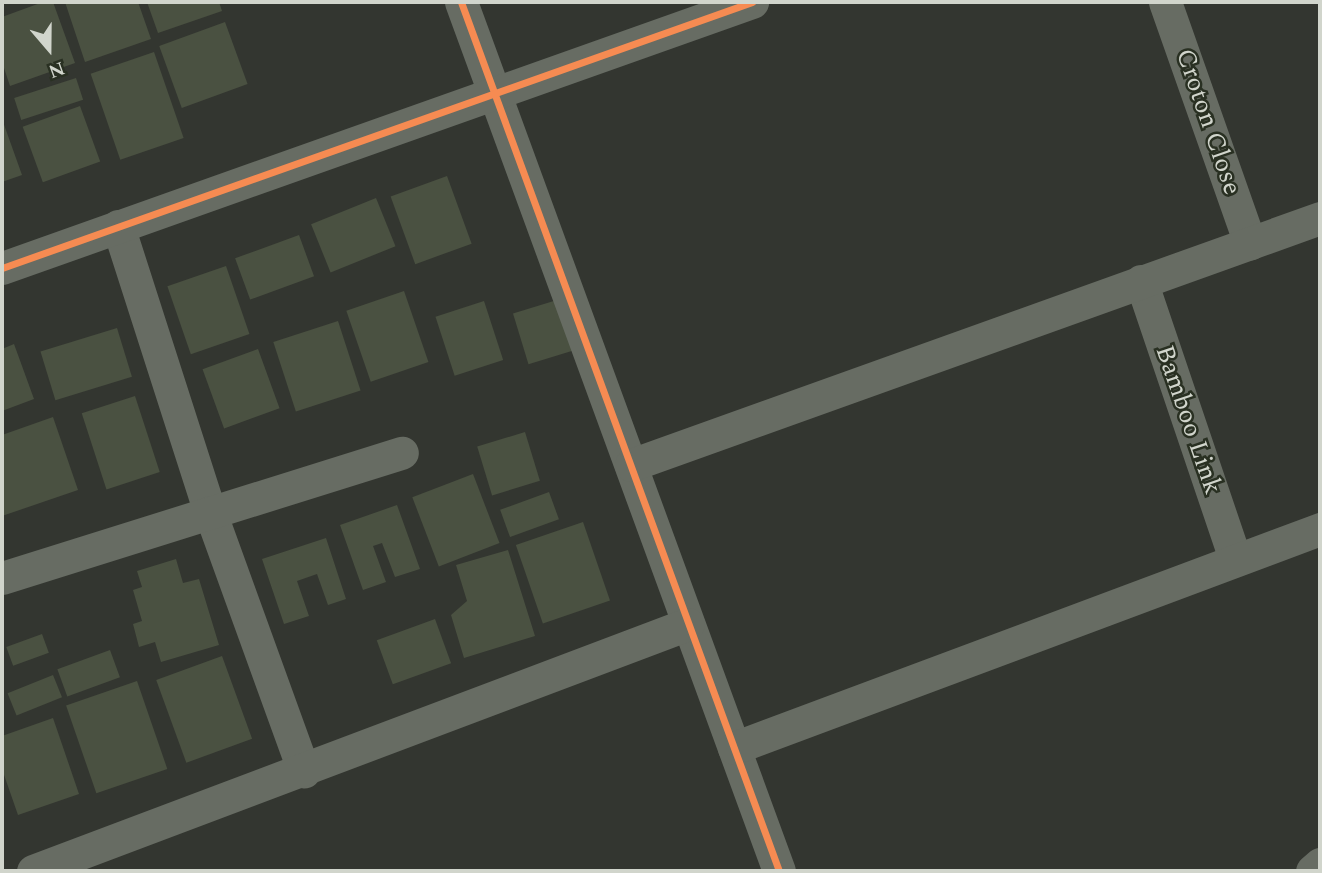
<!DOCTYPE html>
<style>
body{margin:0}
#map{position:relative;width:1322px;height:873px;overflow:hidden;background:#333630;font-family:Spectral,serif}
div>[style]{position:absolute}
.building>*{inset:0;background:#4a5141;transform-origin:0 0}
.minor>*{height:33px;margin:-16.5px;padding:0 16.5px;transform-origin:16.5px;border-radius:16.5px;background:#676c63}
.cycleway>*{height:7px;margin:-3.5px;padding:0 3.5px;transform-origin:3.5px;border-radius:3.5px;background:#f68b52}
span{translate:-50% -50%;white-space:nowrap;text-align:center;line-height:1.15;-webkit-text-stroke:5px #293022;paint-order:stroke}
.street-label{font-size:26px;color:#d1d5cc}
.frame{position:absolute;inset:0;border:4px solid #d1d5cc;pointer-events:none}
.north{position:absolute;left:14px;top:14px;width:70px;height:70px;-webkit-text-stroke:5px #293022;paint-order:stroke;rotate:160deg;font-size:19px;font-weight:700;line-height:28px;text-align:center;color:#d1d5cc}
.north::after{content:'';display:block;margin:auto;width:24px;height:32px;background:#d1d5cc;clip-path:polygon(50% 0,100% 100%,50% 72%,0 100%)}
</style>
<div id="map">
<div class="building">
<div style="clip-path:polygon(43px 2px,53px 2px,75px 63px,10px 86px,2px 62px,2px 17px)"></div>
<div style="clip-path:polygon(65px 2px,138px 2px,151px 39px,85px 62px)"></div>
<div style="clip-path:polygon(147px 2px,219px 2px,222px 11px,158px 33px)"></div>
<div style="left:225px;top:22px;width:66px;height:70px;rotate:70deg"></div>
<div style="left:154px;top:52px;width:91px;height:67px;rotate:71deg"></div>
<div style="left:76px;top:78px;width:23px;height:65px;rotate:72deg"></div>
<div style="left:80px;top:106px;width:59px;height:61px;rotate:70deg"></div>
<div style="clip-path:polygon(2px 119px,22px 175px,2px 182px)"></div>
<div style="left:447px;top:176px;width:72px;height:60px;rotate:70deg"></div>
<div style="left:376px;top:198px;width:52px;height:70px;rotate:68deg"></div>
<div style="left:299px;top:235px;width:44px;height:68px;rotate:70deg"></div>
<div style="left:226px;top:266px;width:72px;height:62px;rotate:71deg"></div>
<div style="left:404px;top:291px;width:75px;height:61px;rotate:71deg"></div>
<div style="left:557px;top:300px;width:53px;height:46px;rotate:73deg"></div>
<div style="left:484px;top:301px;width:62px;height:51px;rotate:72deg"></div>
<div style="left:338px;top:321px;width:73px;height:68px;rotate:72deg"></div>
<div style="left:117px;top:328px;width:51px;height:80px;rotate:73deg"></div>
<div style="clip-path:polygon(14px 344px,34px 399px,2px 411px,2px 349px)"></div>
<div style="left:258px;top:349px;width:63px;height:59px;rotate:70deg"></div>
<div style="left:135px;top:396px;width:80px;height:56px;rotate:72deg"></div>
<div style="clip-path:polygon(53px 417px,78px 490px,2px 516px,2px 435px)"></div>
<div style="left:525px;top:432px;width:51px;height:50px;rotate:73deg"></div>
<div style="left:473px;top:474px;width:74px;height:65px;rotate:69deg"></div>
<div style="left:549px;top:492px;width:29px;height:52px;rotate:70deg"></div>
<div style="clip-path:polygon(397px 505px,420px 569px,395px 577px,382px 543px,373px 546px,386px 582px,363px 590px,340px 525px)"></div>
<div style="left:583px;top:522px;width:83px;height:71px;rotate:71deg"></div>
<div style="clip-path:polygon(326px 538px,346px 599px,328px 605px,317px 574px,297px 581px,309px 616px,284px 624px,262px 559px)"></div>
<div style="clip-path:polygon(508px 550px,535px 636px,464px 658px,451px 615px,467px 601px,456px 565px)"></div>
<div style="clip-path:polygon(176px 559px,183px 583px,199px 579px,219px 645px,161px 662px,155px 642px,139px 647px,133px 624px,142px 621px,133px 590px,142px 587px,137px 571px)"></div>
<div style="left:435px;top:619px;width:47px;height:62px;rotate:70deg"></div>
<div style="left:42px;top:634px;width:20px;height:38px;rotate:70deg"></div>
<div style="left:110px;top:650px;width:29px;height:56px;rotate:70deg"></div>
<div style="left:222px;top:656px;width:88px;height:70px;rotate:70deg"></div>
<div style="left:53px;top:675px;width:24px;height:49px;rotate:68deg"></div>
<div style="left:137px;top:681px;width:93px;height:75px;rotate:71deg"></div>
<div style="clip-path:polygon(53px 718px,79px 794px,18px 815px,2px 769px,2px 736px)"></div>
</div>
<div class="minor">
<div style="left:461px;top:2px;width:925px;rotate:69.9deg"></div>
<div style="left:1165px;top:2px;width:256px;rotate:70.6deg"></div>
<div style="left:118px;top:226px;width:300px;rotate:72.2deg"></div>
<div style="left:210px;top:512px;width:276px;rotate:70.1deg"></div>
<div style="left:2px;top:268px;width:796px;rotate:-19.53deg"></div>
<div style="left:1141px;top:281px;width:293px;rotate:71.3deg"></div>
<div style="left:631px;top:465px;width:732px;rotate:-19.72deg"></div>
<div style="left:2px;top:578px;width:419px;rotate:-17.4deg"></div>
<div style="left:734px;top:748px;width:626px;rotate:-20.49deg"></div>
<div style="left:33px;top:871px;width:700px;rotate:-20.66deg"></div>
<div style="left:1312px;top:871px;width:11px;rotate:-41deg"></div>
</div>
<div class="cycleway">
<div style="left:461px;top:2px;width:925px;rotate:69.9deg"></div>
<div style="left:2px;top:268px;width:796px;rotate:-19.53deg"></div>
</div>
<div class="street-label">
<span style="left:1208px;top:122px;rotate:71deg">Croton Close</span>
<span style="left:1188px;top:420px;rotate:71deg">Bamboo Link</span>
</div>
<div class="frame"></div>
<div class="north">N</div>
</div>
